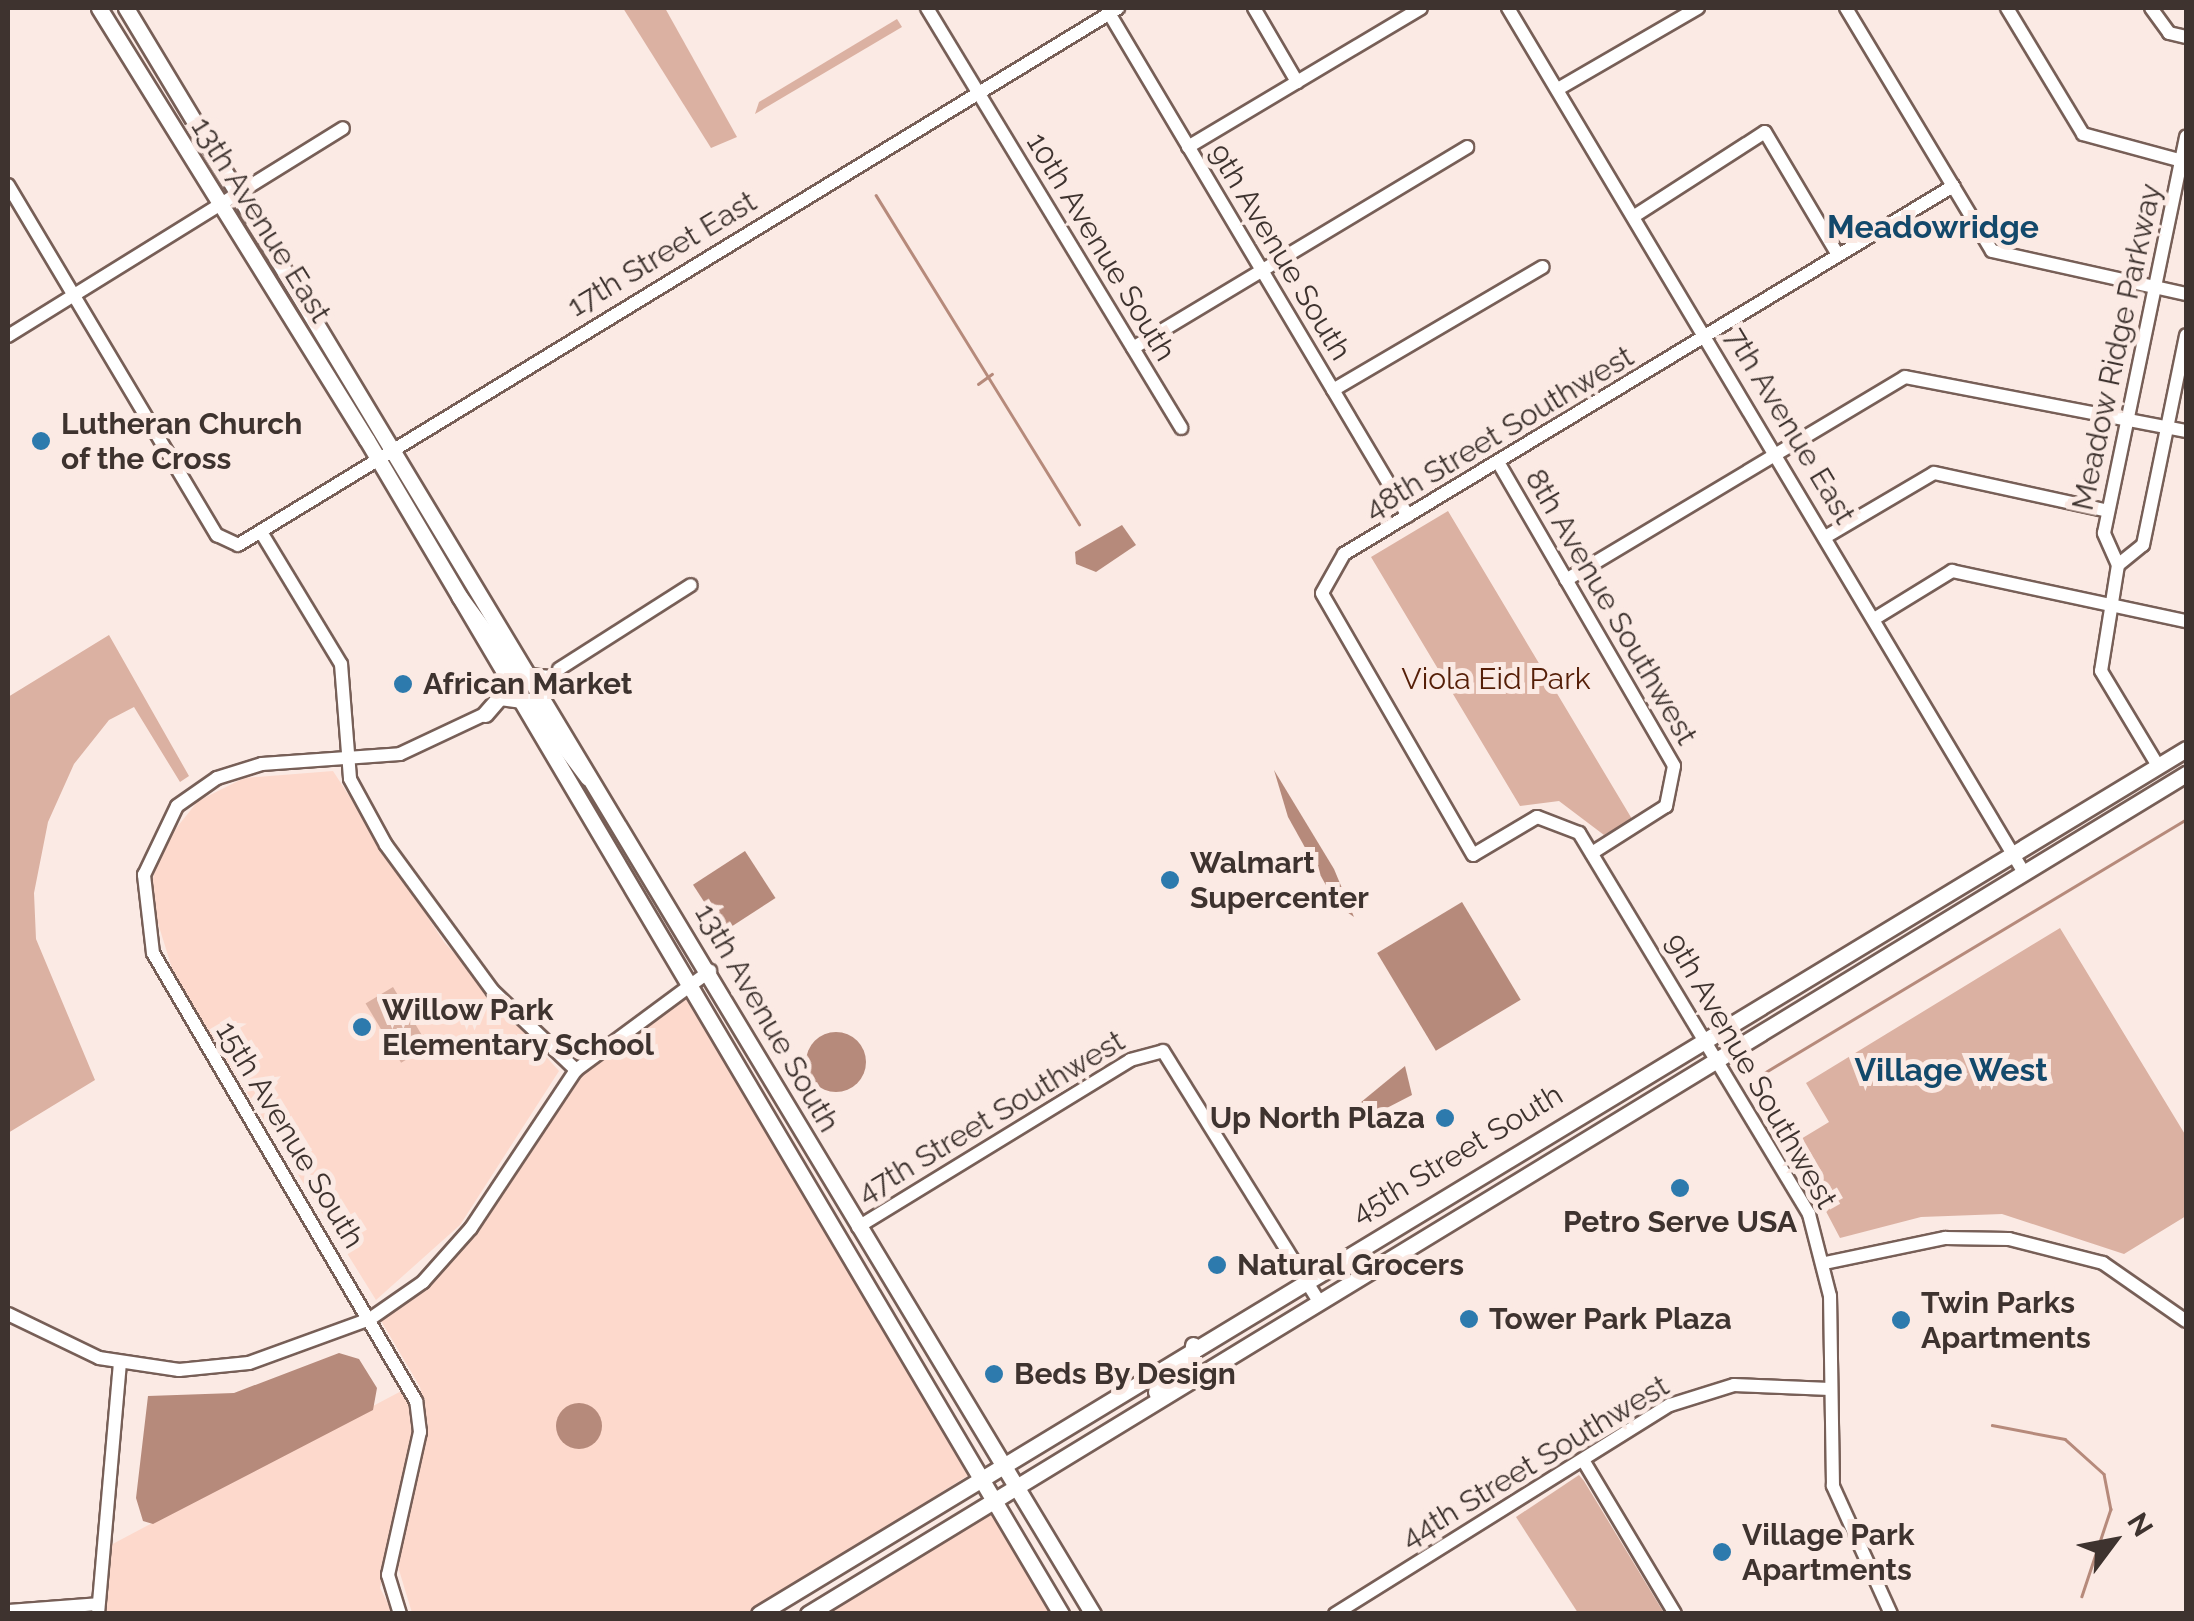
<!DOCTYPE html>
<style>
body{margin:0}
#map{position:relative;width:2194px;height:1621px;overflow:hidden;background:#fbeae4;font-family:Raleway,sans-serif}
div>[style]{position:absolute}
.built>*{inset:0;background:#fdd9cc}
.green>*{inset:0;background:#dbb1a2;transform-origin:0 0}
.water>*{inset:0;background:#b68a7b;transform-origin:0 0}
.round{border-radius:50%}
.stream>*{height:2.5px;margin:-1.25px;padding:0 1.25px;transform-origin:1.25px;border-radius:1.25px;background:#b68a7b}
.roads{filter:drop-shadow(2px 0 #775f57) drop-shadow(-2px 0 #775f57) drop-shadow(0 2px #775f57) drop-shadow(0 -2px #775f57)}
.minor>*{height:12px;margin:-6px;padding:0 6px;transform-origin:6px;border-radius:6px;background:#fff}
.major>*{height:15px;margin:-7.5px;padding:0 7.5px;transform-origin:7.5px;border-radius:7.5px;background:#fff}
.dots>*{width:28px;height:28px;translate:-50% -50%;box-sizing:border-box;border:5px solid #fbeae4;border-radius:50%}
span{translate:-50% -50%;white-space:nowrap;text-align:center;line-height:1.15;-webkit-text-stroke:10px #fbeae4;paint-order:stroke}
.street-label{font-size:30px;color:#3e332f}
.poi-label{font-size:30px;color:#3e332f;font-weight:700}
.left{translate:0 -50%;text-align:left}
.right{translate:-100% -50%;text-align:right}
.park-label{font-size:30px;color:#551e07}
.neighbourhood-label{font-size:32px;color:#13496b;font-weight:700}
.frame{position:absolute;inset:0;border:10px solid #3e332f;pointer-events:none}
.north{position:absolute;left:2064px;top:1491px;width:100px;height:100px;-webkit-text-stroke:8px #fbeae4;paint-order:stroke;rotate:58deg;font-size:28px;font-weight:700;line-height:40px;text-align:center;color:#3e332f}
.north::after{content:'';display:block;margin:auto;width:35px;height:45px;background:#3e332f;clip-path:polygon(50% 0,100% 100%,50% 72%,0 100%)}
</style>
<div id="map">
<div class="built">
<div style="clip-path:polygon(333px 771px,444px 942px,559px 1071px,460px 1225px,376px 1300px,174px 975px,149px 894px,161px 847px,198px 801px,244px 778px)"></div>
<div style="clip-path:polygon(686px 996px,972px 1473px,748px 1613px,412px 1613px,396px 1560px,428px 1426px,420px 1387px,380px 1319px,429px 1287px,574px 1078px)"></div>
<div style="clip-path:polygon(407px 1388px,416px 1420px,380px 1588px,393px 1613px,104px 1614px,107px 1547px)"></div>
<div style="clip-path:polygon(994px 1506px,1057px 1614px,819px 1614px)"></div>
</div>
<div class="green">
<div style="clip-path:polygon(623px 8px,665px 8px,737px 137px,711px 148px)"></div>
<div style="clip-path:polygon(897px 19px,902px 27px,755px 114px,759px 102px)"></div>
<div style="clip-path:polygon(1448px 511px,1632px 819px,1604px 835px,1559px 801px,1520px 806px,1371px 557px)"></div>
<div style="clip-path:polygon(109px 635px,189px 776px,180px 782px,134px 707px,109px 720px,74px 764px,48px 822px,34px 893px,36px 939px,95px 1080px,8px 1133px,8px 697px)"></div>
<div style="clip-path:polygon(2060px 928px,2186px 1136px,2186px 1216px,2124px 1254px,2002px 1214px,1921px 1217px,1840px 1238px,1791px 1145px,1829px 1122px,1806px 1083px)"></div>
<div style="left:393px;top:987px;width:69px;height:32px;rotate:59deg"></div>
<div style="clip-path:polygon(1579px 1475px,1584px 1481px,1664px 1613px,1578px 1613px,1516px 1517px)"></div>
</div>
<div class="water">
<div style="clip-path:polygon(1122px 525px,1136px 545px,1096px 572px,1076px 564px,1075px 552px)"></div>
<div style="clip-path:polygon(1274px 770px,1334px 869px,1354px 917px,1337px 905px,1288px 817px)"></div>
<div style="left:745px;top:851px;width:56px;height:62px;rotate:57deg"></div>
<div style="left:1462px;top:902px;width:114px;height:99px;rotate:59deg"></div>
<div class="round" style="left:806px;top:1032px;width:60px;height:60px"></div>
<div style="clip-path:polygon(1405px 1066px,1412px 1095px,1350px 1127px,1349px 1112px)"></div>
<div style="clip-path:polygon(339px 1353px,359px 1359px,377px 1388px,373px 1410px,153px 1524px,143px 1521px,136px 1498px,148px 1396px,234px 1393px)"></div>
<div class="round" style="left:556px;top:1403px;width:46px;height:46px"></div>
</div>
<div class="stream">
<div style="left:876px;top:195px;width:387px;rotate:58.3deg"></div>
<div style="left:978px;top:384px;width:17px;rotate:-36deg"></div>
<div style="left:1764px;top:1073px;width:493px;rotate:-31deg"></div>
<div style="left:1992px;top:1425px;width:74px;rotate:10.9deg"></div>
<div style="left:2065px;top:1439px;width:52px;rotate:41.9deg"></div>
<div style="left:2104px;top:1474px;width:36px;rotate:79deg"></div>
<div style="left:2111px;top:1509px;width:92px;rotate:108.4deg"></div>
</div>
<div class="roads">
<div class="minor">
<div style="left:927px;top:8px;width:491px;rotate:58.8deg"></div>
<div style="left:1254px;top:8px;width:86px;rotate:59.8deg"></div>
<div style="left:1508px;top:8px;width:1007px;rotate:59.18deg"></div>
<div style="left:1846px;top:8px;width:283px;rotate:59deg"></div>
<div style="left:1992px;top:251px;width:199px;rotate:12.5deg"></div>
<div style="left:2007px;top:8px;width:147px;rotate:58.9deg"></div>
<div style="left:2083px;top:134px;width:107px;rotate:15.2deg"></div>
<div style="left:2151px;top:8px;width:31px;rotate:54deg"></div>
<div style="left:2169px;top:33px;width:17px;rotate:13deg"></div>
<div style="left:1109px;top:13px;width:585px;rotate:59.27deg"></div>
<div style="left:1558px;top:89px;width:162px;rotate:-30.1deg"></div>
<div style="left:1188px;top:147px;width:271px;rotate:-30.8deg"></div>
<div style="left:8px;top:185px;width:408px;rotate:59.2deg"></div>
<div style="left:217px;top:535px;width:23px;rotate:25deg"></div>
<div style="left:238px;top:545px;width:1031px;rotate:-31.39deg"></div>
<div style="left:1636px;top:215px;width:153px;rotate:-32.8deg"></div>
<div style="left:1765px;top:132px;width:143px;rotate:59.3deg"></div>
<div style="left:8px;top:336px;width:394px;rotate:-31.8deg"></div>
<div style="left:1133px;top:348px;width:390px;rotate:-31deg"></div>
<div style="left:1333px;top:390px;width:243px;rotate:-30.4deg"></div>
<div style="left:1498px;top:462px;width:351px;rotate:59.9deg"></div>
<div style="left:1674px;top:766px;width:41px;rotate:101.3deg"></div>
<div style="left:1666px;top:806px;width:88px;rotate:147.6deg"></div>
<div style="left:261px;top:532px;width:154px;rotate:58.8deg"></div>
<div style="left:341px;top:664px;width:115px;rotate:85.5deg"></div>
<div style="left:350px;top:779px;width:75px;rotate:61.4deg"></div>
<div style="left:386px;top:845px;width:181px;rotate:53.8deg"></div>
<div style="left:493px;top:991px;width:115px;rotate:43.6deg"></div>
<div style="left:1827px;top:536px;width:124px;rotate:-30.5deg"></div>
<div style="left:1934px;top:473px;width:178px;rotate:12.3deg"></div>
<div style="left:2118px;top:565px;width:35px;rotate:-114deg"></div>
<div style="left:2104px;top:533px;width:405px;rotate:-78.3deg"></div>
<div style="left:2118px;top:565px;width:32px;rotate:-39deg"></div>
<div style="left:2143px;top:545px;width:214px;rotate:-78.4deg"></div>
<div style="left:2118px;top:565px;width:107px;rotate:99.1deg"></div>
<div style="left:2101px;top:671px;width:111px;rotate:59deg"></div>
<div style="left:1566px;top:580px;width:395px;rotate:-30.9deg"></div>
<div style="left:1905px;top:377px;width:286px;rotate:10.9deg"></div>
<div style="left:1874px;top:619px;width:92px;rotate:-31.6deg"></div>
<div style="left:1952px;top:571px;width:239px;rotate:12.1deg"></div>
<div style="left:559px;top:669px;width:156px;rotate:-32.5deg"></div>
<div style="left:858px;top:1227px;width:319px;rotate:-31.5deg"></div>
<div style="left:1130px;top:1060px;width:34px;rotate:-15deg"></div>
<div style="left:1163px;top:1051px;width:296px;rotate:58.1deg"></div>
<div style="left:1825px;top:1263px;width:123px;rotate:-11.8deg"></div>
<div style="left:1945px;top:1238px;width:64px;rotate:0.9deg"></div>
<div style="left:2009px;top:1239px;width:97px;rotate:14.3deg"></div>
<div style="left:2103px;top:1263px;width:101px;rotate:34.9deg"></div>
<div style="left:8px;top:1314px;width:101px;rotate:25.8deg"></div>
<div style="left:99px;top:1358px;width:81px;rotate:8.5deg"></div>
<div style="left:179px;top:1370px;width:70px;rotate:-5.7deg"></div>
<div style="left:249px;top:1363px;width:129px;rotate:-20deg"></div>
<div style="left:370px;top:1319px;width:65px;rotate:-34.9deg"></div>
<div style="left:423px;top:1282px;width:72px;rotate:-48.4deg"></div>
<div style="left:471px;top:1228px;width:190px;rotate:-56.4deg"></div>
<div style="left:576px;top:1070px;width:167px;rotate:-36.5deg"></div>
<div style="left:1583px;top:1460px;width:179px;rotate:59.1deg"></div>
<div style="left:8px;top:1611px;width:90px;rotate:-4.4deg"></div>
<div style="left:98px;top:1614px;width:250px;rotate:-85deg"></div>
<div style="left:400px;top:1614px;width:41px;rotate:-107.1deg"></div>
<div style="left:388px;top:1575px;width:147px;rotate:-77.4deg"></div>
<div style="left:420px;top:1432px;width:31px;rotate:-97deg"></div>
<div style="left:416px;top:1401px;width:519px;rotate:-120.42deg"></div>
<div style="left:153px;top:953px;width:79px;rotate:-96.6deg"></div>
<div style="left:144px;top:875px;width:76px;rotate:-64.4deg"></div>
<div style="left:177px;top:806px;width:49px;rotate:-35deg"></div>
<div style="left:217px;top:778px;width:47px;rotate:-17.3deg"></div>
<div style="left:262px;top:764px;width:138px;rotate:-4.1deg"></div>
<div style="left:400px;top:754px;width:94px;rotate:-25.2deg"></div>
<div style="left:1335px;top:1614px;width:395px;rotate:-32deg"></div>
<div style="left:1670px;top:1405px;width:67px;rotate:-17.4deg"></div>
<div style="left:1734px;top:1385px;width:96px;rotate:2.4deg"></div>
<div style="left:1891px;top:1614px;width:141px;rotate:-114.4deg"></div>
<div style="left:1833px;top:1486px;width:190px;rotate:-90.9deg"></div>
<div style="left:1830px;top:1296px;width:85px;rotate:-104.4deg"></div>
<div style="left:1809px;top:1214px;width:445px;rotate:-121.1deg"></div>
<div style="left:1579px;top:833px;width:45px;rotate:-159.1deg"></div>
<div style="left:1537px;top:817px;width:74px;rotate:149.3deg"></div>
<div style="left:1473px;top:855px;width:302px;rotate:-120deg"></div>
<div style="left:1322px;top:593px;width:45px;rotate:-60.6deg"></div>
<div style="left:1344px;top:554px;width:712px;rotate:-31.14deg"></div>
</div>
<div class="major">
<div style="left:99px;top:8px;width:508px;rotate:58.19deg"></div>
<div style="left:367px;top:440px;width:1364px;rotate:59.41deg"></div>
<div style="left:126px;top:8px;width:1875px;rotate:58.95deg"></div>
<div style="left:459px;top:596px;width:98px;rotate:53.7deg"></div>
<div style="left:517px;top:675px;width:36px;rotate:5deg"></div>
<div style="left:485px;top:714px;width:23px;rotate:-49deg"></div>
<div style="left:500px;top:697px;width:30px;rotate:8deg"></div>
<div style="left:530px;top:701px;width:96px;rotate:53deg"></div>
<div style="left:1156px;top:1392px;width:44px;rotate:-37.6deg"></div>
<div style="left:1191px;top:1365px;width:20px;rotate:-84deg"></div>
<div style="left:759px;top:1614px;width:1669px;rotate:-31.22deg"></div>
<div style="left:808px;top:1614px;width:1614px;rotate:-31.37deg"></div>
</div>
</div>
<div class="dots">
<div style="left:41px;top:441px;background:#2d7aad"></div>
<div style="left:403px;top:684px;background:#2d7aad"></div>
<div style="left:1170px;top:880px;background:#2d7aad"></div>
<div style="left:362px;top:1027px;background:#2d7aad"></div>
<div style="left:1445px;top:1118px;background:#2d7aad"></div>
<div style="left:1680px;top:1188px;background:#2d7aad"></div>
<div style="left:1217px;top:1265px;background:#2d7aad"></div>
<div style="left:1469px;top:1319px;background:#2d7aad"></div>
<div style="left:1901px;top:1320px;background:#2d7aad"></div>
<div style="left:994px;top:1374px;background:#2d7aad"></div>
<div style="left:1722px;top:1552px;background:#2d7aad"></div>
</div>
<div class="street-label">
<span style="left:261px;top:220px;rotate:58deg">13th Avenue East</span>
<span style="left:1101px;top:247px;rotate:59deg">10th Avenue South</span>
<span style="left:1280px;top:252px;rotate:59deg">9th Avenue South</span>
<span style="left:662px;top:254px;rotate:-31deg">17th Street East</span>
<span style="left:2117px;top:347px;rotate:-78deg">Meadow Ridge Parkway</span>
<span style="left:1790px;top:426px;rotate:59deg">7th Avenue East</span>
<span style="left:1499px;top:433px;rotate:-31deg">48th Street Southwest</span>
<span style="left:1611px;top:607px;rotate:60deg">8th Avenue Southwest</span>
<span style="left:767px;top:1018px;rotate:60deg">13th Avenue South</span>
<span style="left:1751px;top:1071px;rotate:60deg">9th Avenue Southwest</span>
<span style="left:991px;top:1117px;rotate:-31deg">47th Street Southwest</span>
<span style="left:290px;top:1135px;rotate:59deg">15th Avenue South</span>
<span style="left:1457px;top:1154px;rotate:-31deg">45th Street South</span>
<span style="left:1535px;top:1462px;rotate:-31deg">44th Street Southwest</span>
</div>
<div class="poi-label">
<span class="left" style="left:61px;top:441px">Lutheran Church<br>of the Cross</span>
<span class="left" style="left:423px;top:684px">African Market</span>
<span class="left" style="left:1190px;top:880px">Walmart<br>Supercenter</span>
<span class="left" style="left:382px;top:1027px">Willow Park<br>Elementary School</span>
<span class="right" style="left:1425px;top:1118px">Up North Plaza</span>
<span style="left:1680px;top:1222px">Petro Serve USA</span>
<span class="left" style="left:1237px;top:1265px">Natural Grocers</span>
<span class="left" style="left:1921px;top:1320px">Twin Parks<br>Apartments</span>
<span class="left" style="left:1489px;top:1319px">Tower Park Plaza</span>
<span class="left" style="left:1014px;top:1374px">Beds By Design</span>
<span class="left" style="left:1742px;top:1552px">Village Park<br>Apartments</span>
</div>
<div class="park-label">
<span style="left:1496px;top:679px">Viola Eid Park</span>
</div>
<div class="neighbourhood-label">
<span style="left:1933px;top:227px">Meadowridge</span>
<span style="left:1951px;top:1070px">Village West</span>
</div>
<div class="frame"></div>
<div class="north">N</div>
</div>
